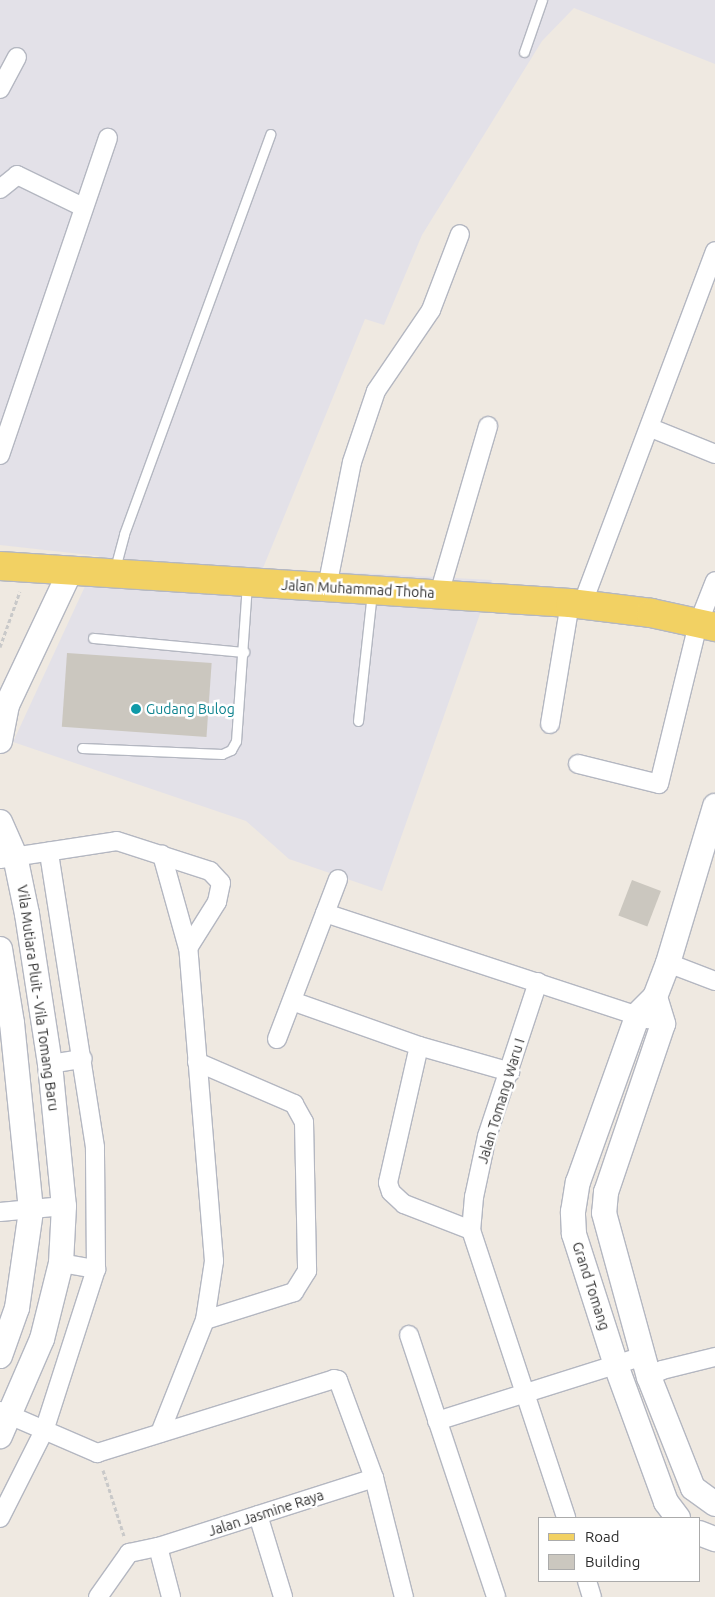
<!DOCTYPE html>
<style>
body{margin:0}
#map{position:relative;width:715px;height:1597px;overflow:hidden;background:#efe9e1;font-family:Ubuntu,sans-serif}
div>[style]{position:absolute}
.industrial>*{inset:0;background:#e3e1e8}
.building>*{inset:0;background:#cbc7bf;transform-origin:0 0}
.path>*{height:3px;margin-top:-1.5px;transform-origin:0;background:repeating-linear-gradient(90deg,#c9c9c9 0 4px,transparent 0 6.5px)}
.roads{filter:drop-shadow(1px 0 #b4b7c1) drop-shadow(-1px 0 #b4b7c1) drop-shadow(0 1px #b4b7c1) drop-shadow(0 -1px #b4b7c1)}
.lane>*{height:9px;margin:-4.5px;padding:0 4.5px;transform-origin:4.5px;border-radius:4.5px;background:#fff}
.street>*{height:18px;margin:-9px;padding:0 9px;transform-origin:9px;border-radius:9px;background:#fff}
.secondary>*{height:24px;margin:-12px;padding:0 12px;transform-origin:12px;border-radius:12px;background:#fff}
.primary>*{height:28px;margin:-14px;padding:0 14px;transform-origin:14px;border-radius:14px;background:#f2d163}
.dots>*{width:14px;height:14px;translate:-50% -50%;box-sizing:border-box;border:2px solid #fff;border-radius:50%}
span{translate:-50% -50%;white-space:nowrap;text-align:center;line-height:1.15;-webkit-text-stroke:5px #fff;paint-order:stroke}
.street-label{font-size:14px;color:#2e2e2e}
.culture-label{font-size:14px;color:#0d838f}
.left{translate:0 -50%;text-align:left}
.legend{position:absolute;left:538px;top:1517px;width:162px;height:65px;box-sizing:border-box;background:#fff;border:1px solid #ababab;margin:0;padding:6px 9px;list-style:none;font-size:15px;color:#2e2e2e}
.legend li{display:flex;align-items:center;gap:10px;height:25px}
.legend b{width:25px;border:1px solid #ababab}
</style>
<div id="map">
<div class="industrial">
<div style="clip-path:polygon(0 0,715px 0,715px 64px,574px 8px,542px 41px,422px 235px,384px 325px,365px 319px,263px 568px,492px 580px,382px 891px,289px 859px,246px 821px,13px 742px,99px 556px,0 545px)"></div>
</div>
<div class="building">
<div style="left:67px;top:653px;width:145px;height:74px;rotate:4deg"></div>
<div style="left:632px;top:880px;width:31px;height:38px;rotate:21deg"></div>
</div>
<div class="path">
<div style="left:0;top:647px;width:59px;rotate:-70.3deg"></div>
<div style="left:103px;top:1470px;width:69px;rotate:72.3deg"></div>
</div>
<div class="roads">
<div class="lane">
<div style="left:524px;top:52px;width:55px;rotate:-70.9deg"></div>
<div style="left:114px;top:572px;width:39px;rotate:-75deg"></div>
<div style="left:124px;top:534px;width:426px;rotate:-69.9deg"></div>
<div style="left:93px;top:638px;width:152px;rotate:5.3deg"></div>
<div style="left:358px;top:721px;width:130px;rotate:-83.8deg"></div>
<div style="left:82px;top:748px;width:140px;rotate:2.5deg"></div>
<div style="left:222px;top:754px;width:10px;rotate:-24deg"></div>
<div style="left:231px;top:750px;width:10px;rotate:-61deg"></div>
<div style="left:236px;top:741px;width:156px;rotate:-86deg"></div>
</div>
<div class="street">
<div style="left:0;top:89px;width:36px;rotate:-62deg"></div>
<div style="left:0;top:189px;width:22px;rotate:-39deg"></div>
<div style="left:17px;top:175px;width:73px;rotate:25.9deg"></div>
<div style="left:651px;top:428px;width:69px;rotate:22.1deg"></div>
<div style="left:0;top:455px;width:335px;rotate:-71.2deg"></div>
<div style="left:327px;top:587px;width:127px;rotate:-78.7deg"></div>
<div style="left:352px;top:462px;width:75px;rotate:-71.3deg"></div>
<div style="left:376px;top:391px;width:98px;rotate:-55.8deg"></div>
<div style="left:431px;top:310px;width:81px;rotate:-69.1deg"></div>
<div style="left:439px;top:594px;width:175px;rotate:-73.7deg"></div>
<div style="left:582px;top:605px;width:378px;rotate:-69.4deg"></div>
<div style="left:550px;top:724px;width:123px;rotate:-80.6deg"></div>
<div style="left:578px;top:764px;width:83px;rotate:13.9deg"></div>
<div style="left:659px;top:784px;width:165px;rotate:-76.3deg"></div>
<div style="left:698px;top:624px;width:46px;rotate:-68.4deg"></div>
<div style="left:0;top:859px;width:118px;rotate:-8.7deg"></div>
<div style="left:117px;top:841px;width:98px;rotate:17.9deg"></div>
<div style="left:210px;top:871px;width:16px;rotate:47deg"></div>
<div style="left:221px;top:883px;width:19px;rotate:102deg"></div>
<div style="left:217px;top:902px;width:54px;rotate:122.2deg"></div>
<div style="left:325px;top:913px;width:340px;rotate:18.2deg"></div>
<div style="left:668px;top:963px;width:50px;rotate:21deg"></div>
<div style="left:538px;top:982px;width:162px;rotate:108.3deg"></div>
<div style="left:487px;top:1136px;width:62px;rotate:102deg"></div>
<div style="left:474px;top:1197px;width:33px;rotate:95deg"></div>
<div style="left:471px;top:1230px;width:303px;rotate:71.7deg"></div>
<div style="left:292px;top:1001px;width:135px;rotate:19.5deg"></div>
<div style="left:419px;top:1046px;width:95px;rotate:15.9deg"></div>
<div style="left:277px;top:1039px;width:171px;rotate:-69.1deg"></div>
<div style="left:419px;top:1046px;width:140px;rotate:102.8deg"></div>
<div style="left:388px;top:1183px;width:9px;rotate:72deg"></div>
<div style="left:391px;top:1192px;width:18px;rotate:43deg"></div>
<div style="left:404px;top:1204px;width:72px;rotate:21.2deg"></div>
<div style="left:197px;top:1062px;width:106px;rotate:23.4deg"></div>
<div style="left:294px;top:1104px;width:21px;rotate:61deg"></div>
<div style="left:304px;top:1122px;width:149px;rotate:88.8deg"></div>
<div style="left:307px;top:1271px;width:25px;rotate:122deg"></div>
<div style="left:294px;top:1292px;width:93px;rotate:162.5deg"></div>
<div style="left:50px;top:1064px;width:33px;rotate:-9deg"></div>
<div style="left:0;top:1212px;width:64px;rotate:-5.4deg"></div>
<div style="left:61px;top:1263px;width:36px;rotate:10deg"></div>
<div style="left:409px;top:1335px;width:276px;rotate:71.6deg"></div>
<div style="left:649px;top:1377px;width:15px;rotate:-28deg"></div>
<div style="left:662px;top:1370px;width:55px;rotate:-13.8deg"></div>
<div style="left:0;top:1411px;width:106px;rotate:23.4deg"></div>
<div style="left:97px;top:1453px;width:248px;rotate:-17.3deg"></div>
<div style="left:334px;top:1379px;width:4px;rotate:14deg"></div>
<div style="left:338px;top:1380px;width:104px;rotate:69.8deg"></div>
<div style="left:374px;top:1478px;width:123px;rotate:75.9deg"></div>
<div style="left:437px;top:1421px;width:216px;rotate:-17.5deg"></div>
<div style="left:160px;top:1433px;width:122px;rotate:-68.3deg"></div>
<div style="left:205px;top:1320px;width:60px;rotate:-81.3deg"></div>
<div style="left:214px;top:1261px;width:314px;rotate:-94.7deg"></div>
<div style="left:188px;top:948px;width:97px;rotate:-105.6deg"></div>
<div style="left:258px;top:1515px;width:86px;rotate:73deg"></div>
<div style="left:0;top:1518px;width:97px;rotate:-63.2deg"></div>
<div style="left:44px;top:1431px;width:170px;rotate:-72.2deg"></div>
<div style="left:96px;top:1269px;width:122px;rotate:-90.5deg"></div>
<div style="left:95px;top:1147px;width:299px;rotate:-98.9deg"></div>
<div style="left:158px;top:1547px;width:52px;rotate:75.4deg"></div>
<div style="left:587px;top:1581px;width:17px;rotate:73deg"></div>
<div style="left:98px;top:1597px;width:54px;rotate:-54.8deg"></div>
<div style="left:129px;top:1553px;width:30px;rotate:-12deg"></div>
<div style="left:158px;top:1547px;width:227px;rotate:-17.7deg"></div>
</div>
<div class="secondary">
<div style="left:0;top:741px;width:37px;rotate:-79deg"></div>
<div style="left:7px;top:705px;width:147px;rotate:-64.7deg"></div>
<div style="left:0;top:822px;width:37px;rotate:66deg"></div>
<div style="left:15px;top:856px;width:59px;rotate:78.3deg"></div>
<div style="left:27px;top:914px;width:152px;rotate:81.3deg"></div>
<div style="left:50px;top:1064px;width:143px;rotate:84.4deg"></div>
<div style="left:64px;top:1206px;width:57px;rotate:93deg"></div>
<div style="left:61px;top:1263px;width:78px;rotate:104deg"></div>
<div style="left:42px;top:1339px;width:106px;rotate:113.4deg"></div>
<div style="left:0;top:949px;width:75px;rotate:80.8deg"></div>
<div style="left:12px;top:1023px;width:189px;rotate:84.2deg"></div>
<div style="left:31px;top:1211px;width:98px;rotate:98.2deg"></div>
<div style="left:17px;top:1308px;width:51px;rotate:109.5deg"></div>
<div style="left:655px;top:997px;width:28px;rotate:73deg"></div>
<div style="left:663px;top:1024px;width:177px;rotate:108.7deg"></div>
<div style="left:606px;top:1192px;width:21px;rotate:95deg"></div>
<div style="left:604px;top:1213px;width:170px;rotate:74.7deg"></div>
<div style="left:649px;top:1377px;width:119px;rotate:68.4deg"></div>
<div style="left:693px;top:1488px;width:27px;rotate:36deg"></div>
<div style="left:678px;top:1518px;width:20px;rotate:-127deg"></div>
<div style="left:666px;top:1502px;width:146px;rotate:-110.1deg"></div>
<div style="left:616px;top:1365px;width:138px;rotate:-107.8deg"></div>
<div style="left:574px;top:1234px;width:22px;rotate:-93deg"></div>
<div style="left:573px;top:1212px;width:30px;rotate:-81deg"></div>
<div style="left:578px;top:1182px;width:178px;rotate:-70.3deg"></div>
<div style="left:638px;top:1014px;width:24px;rotate:-45deg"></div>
<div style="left:655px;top:997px;width:36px;rotate:-69deg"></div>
<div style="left:668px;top:963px;width:164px;rotate:-73.3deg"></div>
<div style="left:699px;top:1533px;width:17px;rotate:21deg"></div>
</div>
<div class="primary">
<div style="left:0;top:566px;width:571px;rotate:3.71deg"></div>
<div style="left:570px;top:603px;width:82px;rotate:7deg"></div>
<div style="left:651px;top:613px;width:66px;rotate:12.3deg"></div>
</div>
</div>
<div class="dots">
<div style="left:136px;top:709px;background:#0f9aa8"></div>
</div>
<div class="street-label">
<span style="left:358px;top:589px;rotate:3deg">Jalan Muhammad Thoha</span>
<span style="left:38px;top:998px;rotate:82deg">Vila Mutiara Pluit - Vila Tomang Baru</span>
<span style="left:501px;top:1101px;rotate:-73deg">Jalan Tomang Waru I</span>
<span style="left:591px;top:1286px;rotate:72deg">Grand Tomang</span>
<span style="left:266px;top:1513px;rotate:-18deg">Jalan Jasmine Raya</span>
</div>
<div class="culture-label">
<span class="left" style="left:146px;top:709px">Gudang Bulog</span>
</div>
<ul class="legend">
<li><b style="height:6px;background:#f2d163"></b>Road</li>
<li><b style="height:14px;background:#cbc7bf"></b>Building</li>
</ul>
</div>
